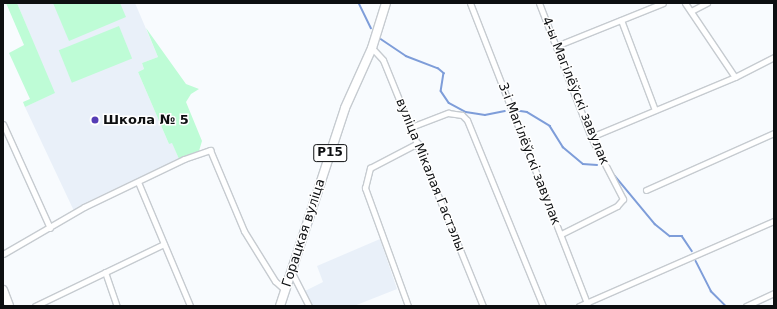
<!DOCTYPE html>
<meta charset="utf-8">
<style>
body{margin:0}
#map{position:relative;width:777px;height:309px;overflow:hidden;background:#f8fbfe;font-family:"DejaVu Sans",sans-serif}
div>[style]{position:absolute}
.built>*{inset:0;background:#e9f0f9}
.green>*{inset:0;background:#befcd6;transform-origin:0 0}
.stream>*{height:1.5px;margin:-0.75px;padding:0 0.75px;transform-origin:0.75px;border-radius:0.75px;background:#7e9dd9}
.roads{filter:drop-shadow(1px 0 #c6cbd0) drop-shadow(-1px 0 #c6cbd0) drop-shadow(0 1px #c6cbd0) drop-shadow(0 -1px #c6cbd0)}
.street>*{height:5px;margin:-2.5px;padding:0 2.5px;transform-origin:2.5px;border-radius:2.5px;background:#fff}
.primary>*{height:8px;margin:-4px;padding:0 4px;transform-origin:4px;border-radius:4px;background:#fff}
.dots>*{width:11px;height:11px;translate:-50% -50%;box-sizing:border-box;border:2px solid #fff;border-radius:50%}
span{translate:-50% -50%;white-space:nowrap;text-align:center;line-height:1.15;-webkit-text-stroke:3px #fff;paint-order:stroke}
.shield-label span{padding:1px 3px;background:#fff;border:1px solid;border-radius:3px;-webkit-text-stroke-width:0}
.shield-label{font-size:12px;color:#0d0f11;font-weight:700}
.street-label{font-size:13px;color:#0d0f11}
.poi-label{font-size:13px;color:#0d0f11;font-weight:700}
.left{translate:0 -50%;text-align:left}
.frame{position:absolute;inset:0;border:4px solid #0d0f11;pointer-events:none}
</style>
<div id="map">
<div class="built">
<div style="clip-path:polygon(17px 3px,135px 3px,158px 57px,142px 63px,144px 69px,138px 72px,169px 144px,172px 142px,179px 159px,87px 202px,74px 211px,25px 107px,54px 93px)"></div>
<div style="clip-path:polygon(380px 239px,397px 289px,354px 306px,312px 306px,305px 291px,323px 282px,317px 266px)"></div>
</div>
<div class="green">
<div style="clip-path:polygon(6px 3px,17px 3px,55px 93px,25px 107px,23px 102px,30px 99px,9px 53px,24px 45px)"></div>
<div style="clip-path:polygon(53px 3px,120px 3px,126px 17px,69px 41px)"></div>
<div style="left:119px;top:26px;width:35px;height:65px;rotate:68deg"></div>
<div style="clip-path:polygon(146px 28px,186px 84px,199px 89px,191px 94px,186px 102px,202px 141px,199px 151px,179px 159px,172px 143px,169px 144px,138px 72px,144px 69px,142px 63px,158px 57px)"></div>
</div>
<div class="stream">
<div style="left:359px;top:3px;width:28px;rotate:64deg"></div>
<div style="left:381px;top:39px;width:30px;rotate:34deg"></div>
<div style="left:406px;top:56px;width:34px;rotate:21deg"></div>
<div style="left:438px;top:68px;width:8px;rotate:40deg"></div>
<div style="left:444px;top:73px;width:18px;rotate:99deg"></div>
<div style="left:441px;top:91px;width:14px;rotate:56deg"></div>
<div style="left:449px;top:103px;width:19px;rotate:28deg"></div>
<div style="left:466px;top:112px;width:19px;rotate:9deg"></div>
<div style="left:485px;top:115px;width:20px;rotate:-11deg"></div>
<div style="left:514px;top:110px;width:13px;rotate:9deg"></div>
<div style="left:527px;top:112px;width:27px;rotate:31deg"></div>
<div style="left:550px;top:126px;width:25px;rotate:58deg"></div>
<div style="left:563px;top:147px;width:26px;rotate:40deg"></div>
<div style="left:583px;top:164px;width:14px;rotate:4deg"></div>
<div style="left:611px;top:171px;width:69px;rotate:50.3deg"></div>
<div style="left:655px;top:224px;width:19px;rotate:39deg"></div>
<div style="left:670px;top:236px;width:12px"></div>
<div style="left:682px;top:236px;width:18px;rotate:56deg"></div>
<div style="left:696px;top:261px;width:34px;rotate:63deg"></div>
<div style="left:711px;top:291px;width:21px;rotate:45deg"></div>
</div>
<div class="roads">
<div class="street">
<div style="left:470px;top:3px;width:325px;rotate:68.7deg"></div>
<div style="left:539px;top:3px;width:144px;rotate:68.8deg"></div>
<div style="left:591px;top:137px;width:70px;rotate:62.7deg"></div>
<div style="left:623px;top:199px;width:9px;rotate:131deg"></div>
<div style="left:617px;top:206px;width:63px;rotate:153.4deg"></div>
<div style="left:685px;top:3px;width:89px;rotate:56deg"></div>
<div style="left:691px;top:11px;width:18px;rotate:-27deg"></div>
<div style="left:621px;top:20px;width:96px;rotate:69.3deg"></div>
<div style="left:556px;top:46px;width:115px;rotate:-21.9deg"></div>
<div style="left:372px;top:48px;width:16px;rotate:47deg"></div>
<div style="left:383px;top:60px;width:266px;rotate:67.9deg"></div>
<div style="left:3px;top:124px;width:114px;rotate:65.7deg"></div>
<div style="left:411px;top:127px;width:40px;rotate:-21deg"></div>
<div style="left:448px;top:113px;width:14px;rotate:8deg"></div>
<div style="left:462px;top:115px;width:7px;rotate:45deg"></div>
<div style="left:467px;top:120px;width:201px;rotate:67.8deg"></div>
<div style="left:591px;top:137px;width:156px;rotate:-22.6deg"></div>
<div style="left:735px;top:77px;width:44px;rotate:-27.1deg"></div>
<div style="left:138px;top:182px;width:134px;rotate:67.2deg"></div>
<div style="left:646px;top:190px;width:140px;rotate:-24deg"></div>
<div style="left:3px;top:254px;width:94px;rotate:-30.1deg"></div>
<div style="left:84px;top:207px;width:111px;rotate:-25.6deg"></div>
<div style="left:184px;top:159px;width:28px;rotate:-19deg"></div>
<div style="left:210px;top:150px;width:88px;rotate:67.2deg"></div>
<div style="left:244px;top:231px;width:59px;rotate:58.2deg"></div>
<div style="left:275px;top:281px;width:13px;rotate:42deg"></div>
<div style="left:291px;top:271px;width:39px;rotate:63deg"></div>
<div style="left:105px;top:272px;width:36px;rotate:71deg"></div>
<div style="left:35px;top:306px;width:143px;rotate:-25.7deg"></div>
<div style="left:408px;top:306px;width:126px;rotate:-110deg"></div>
<div style="left:365px;top:188px;width:21px;rotate:-76deg"></div>
<div style="left:370px;top:168px;width:54px;rotate:-27.5deg"></div>
<div style="left:579px;top:306px;width:213px;rotate:-23.6deg"></div>
<div style="left:746px;top:306px;width:31px;rotate:-25deg"></div>
</div>
<div class="primary">
<div style="left:3px;top:290px;width:17px;rotate:69deg"></div>
<div style="left:280px;top:306px;width:208px;rotate:-71.8deg"></div>
<div style="left:345px;top:108px;width:66px;rotate:-65.8deg"></div>
<div style="left:372px;top:48px;width:47px;rotate:-72.7deg"></div>
</div>
</div>
<div class="dots">
<div style="left:95px;top:120px;background:#553db5"></div>
</div>
<div class="shield-label">
<span style="left:330px;top:153px">Р15</span>
</div>
<div class="street-label">
<span style="left:575px;top:91px;rotate:68deg">4-ы Магілёўскі завулак</span>
<span style="left:529px;top:154px;rotate:69deg">3-і Магілёўскі завулак</span>
<span style="left:430px;top:175px;rotate:68deg">вуліца Мікалая Гастэлы</span>
<span style="left:304px;top:233px;rotate:-72deg">Горацкая вуліца</span>
</div>
<div class="poi-label">
<span class="left" style="left:103px;top:120px">Школа № 5</span>
</div>
<div class="frame"></div>
</div>
